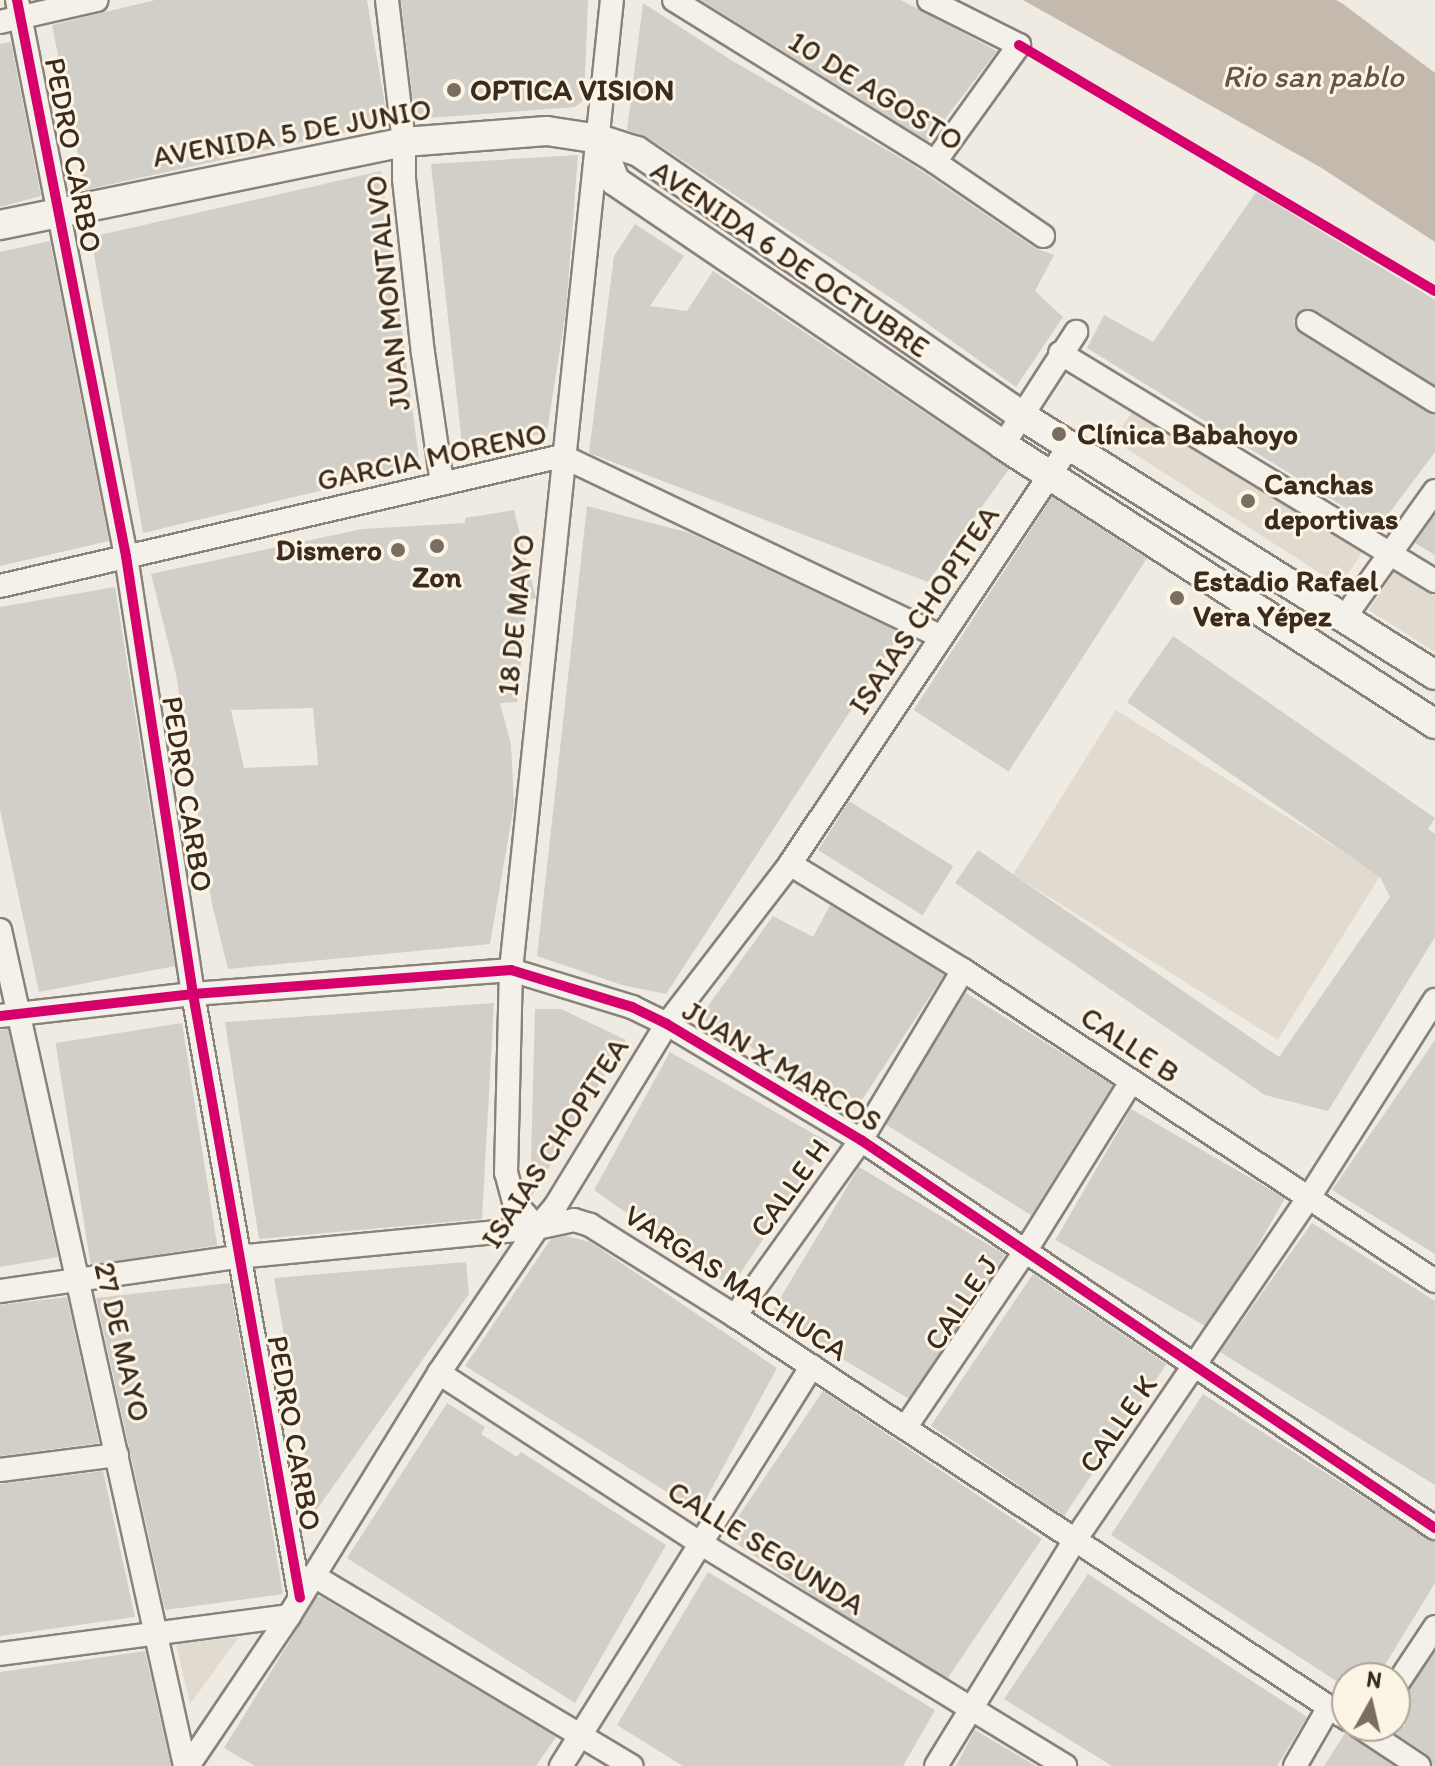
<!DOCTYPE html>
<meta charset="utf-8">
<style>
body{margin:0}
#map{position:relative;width:1435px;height:1766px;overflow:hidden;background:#efebe2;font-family:Itim,sans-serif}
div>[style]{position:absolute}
.green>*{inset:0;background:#e1dace;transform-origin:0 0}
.water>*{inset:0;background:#c3baad}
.building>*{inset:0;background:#d2cec8;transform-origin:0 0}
.roads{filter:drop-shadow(2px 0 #87827b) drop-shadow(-2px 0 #87827b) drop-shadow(0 2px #87827b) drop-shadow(0 -2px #87827b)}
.minor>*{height:22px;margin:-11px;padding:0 11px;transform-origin:11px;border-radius:11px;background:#f4f1ea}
.major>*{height:28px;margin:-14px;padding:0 14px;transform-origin:14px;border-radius:14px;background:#f4f1ea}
.cycleway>*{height:10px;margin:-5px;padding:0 5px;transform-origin:5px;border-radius:5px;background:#d6006c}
.dots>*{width:22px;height:22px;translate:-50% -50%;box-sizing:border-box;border:4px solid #fcf5e5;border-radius:50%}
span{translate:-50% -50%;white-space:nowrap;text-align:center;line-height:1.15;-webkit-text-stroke:6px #fcf5e5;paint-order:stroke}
.poi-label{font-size:30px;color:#3b2a1e;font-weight:700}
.left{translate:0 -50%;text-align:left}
.right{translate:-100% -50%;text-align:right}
.street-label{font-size:30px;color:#3b2a1e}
.water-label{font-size:32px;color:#645548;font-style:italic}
.north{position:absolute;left:1331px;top:1662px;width:80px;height:80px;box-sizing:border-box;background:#fcf5e5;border:2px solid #afa495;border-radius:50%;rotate:8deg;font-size:22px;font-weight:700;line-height:32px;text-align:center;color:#3b2a1e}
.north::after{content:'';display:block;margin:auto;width:28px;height:36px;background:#7a6e63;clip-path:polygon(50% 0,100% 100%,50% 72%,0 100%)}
</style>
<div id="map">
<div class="green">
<div style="clip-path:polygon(1132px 412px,1363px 551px,1340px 586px,1113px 440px)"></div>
<div style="clip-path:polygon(1395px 570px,1435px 595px,1435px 652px,1369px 610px)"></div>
<div style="left:1116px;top:710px;width:312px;height:194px;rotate:32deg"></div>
<div style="clip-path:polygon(239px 1637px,190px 1704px,176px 1644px)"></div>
</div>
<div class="water">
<div style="clip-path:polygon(1023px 0,1336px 0,1343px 4px,1435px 73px,1435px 242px,1320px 167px)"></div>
</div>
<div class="building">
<div style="clip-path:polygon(155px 0,367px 0,388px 123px,85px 190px,52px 25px)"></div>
<div style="clip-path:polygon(401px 0,588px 0,584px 100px,575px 107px,415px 119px)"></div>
<div style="clip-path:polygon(701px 0,901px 0,997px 51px,928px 141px)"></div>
<div style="clip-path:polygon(643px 3px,731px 60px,911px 164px,1035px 248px,1054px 255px,1035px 291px,1063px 317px,1016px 387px,900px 304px,647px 137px,627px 130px)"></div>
<div style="clip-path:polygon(11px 42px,41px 196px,0 207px,0 44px)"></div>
<div style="clip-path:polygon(578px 155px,566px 310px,547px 432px,463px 453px,431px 164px)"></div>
<div style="clip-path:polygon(381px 171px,420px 467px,143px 533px,91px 237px)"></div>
<div style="clip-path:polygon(1256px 192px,1435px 300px,1435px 385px,1315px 310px,1301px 310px,1294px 321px,1301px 334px,1435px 415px,1435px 452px,1378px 528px,1087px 348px,1104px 315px,1153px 342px)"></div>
<div style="clip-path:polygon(635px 224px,684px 256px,650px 306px,687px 311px,713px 271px,1009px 469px,928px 582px,589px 453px,614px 256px)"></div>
<div style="clip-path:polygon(50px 241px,109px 541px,0 566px,0 252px)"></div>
<div style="left:1052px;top:497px;width:113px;height:254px;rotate:33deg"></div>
<div style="clip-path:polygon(587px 506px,690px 533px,901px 633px,666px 994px,622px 985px,537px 956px)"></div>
<div style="clip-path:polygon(evenodd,514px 510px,536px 598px,527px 600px,517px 702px,500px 703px,511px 745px,514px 805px,490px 944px,228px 969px,212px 904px,176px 674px,151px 574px,362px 529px,465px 523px,465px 518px,514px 510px,313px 708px,318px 765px,244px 768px,231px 710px,313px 708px)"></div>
<div style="clip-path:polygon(1435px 515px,1435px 555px,1415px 543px)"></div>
<div style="clip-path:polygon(115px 587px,175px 966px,39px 992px,0 810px,0 607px)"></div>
<div style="clip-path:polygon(1173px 636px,1435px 818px,1428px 829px,1435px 834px,1435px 937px,1328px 1111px,1265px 1095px,955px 883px,978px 850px,1279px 1057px,1390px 897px,1380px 877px,1127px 702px)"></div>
<div style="left:849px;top:801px;width:123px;height:58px;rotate:32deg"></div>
<div style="clip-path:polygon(830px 905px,944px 975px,856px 1109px,700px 1017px,773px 916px,813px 937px)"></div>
<div style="left:966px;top:993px;width:173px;height:154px;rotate:32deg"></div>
<div style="clip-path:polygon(494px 1003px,482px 1219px,259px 1239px,225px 1022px)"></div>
<div style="clip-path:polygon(535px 1009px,561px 1009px,626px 1040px,530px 1199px)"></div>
<div style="left:182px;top:1023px;width:225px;height:128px;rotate:81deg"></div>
<div style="clip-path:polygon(8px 1029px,58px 1257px,0 1267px,0 1030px)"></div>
<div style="clip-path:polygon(1435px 1040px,1435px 1254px,1332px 1190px)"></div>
<div style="clip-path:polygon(670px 1052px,828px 1142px,731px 1287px,594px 1190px)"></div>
<div style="left:1131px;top:1109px;width:178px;height:151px;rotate:30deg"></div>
<div style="left:859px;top:1167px;width:170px;height:173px;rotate:31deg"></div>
<div style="clip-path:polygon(1312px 1223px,1435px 1301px,1435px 1485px,1220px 1352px)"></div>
<div style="clip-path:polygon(566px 1236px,590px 1242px,777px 1368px,699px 1512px,465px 1366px,551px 1239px)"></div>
<div style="clip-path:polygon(466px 1262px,469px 1294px,315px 1512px,274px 1278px)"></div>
<div style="left:1033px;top:1274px;width:161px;height:183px;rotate:34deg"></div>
<div style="clip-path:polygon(230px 1283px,283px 1594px,165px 1610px,96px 1298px)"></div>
<div style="clip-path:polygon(67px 1297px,99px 1443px,0 1456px,0 1305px)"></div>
<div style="left:823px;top:1391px;width:264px;height:175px;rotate:34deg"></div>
<div style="clip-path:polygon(1203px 1394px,1435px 1543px,1435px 1583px,1377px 1678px,1347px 1678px,1347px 1688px,1111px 1535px)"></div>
<div style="clip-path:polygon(447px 1403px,485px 1427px,481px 1434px,517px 1457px,521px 1452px,666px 1545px,575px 1703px,347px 1558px)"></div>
<div style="clip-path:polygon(103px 1471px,135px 1617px,0 1636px,0 1484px)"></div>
<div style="clip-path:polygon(708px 1572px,935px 1710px,903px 1766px,683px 1766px,617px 1725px)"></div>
<div style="clip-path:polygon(1088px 1574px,1307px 1717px,1277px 1766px,1112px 1766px,1004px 1699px)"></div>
<div style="clip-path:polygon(317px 1597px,321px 1597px,556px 1737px,536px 1766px,255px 1766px,224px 1748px)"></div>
<div style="clip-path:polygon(145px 1651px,171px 1766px,0 1766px,0 1672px)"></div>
<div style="clip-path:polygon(1435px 1652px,1435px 1766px,1433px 1766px,1427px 1754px,1384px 1726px,1406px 1726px,1395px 1719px,1395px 1709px)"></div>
<div style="clip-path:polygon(975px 1730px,1036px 1766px,956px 1766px)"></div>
<div style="clip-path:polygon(1345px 1733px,1347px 1733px,1394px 1766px,1324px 1766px)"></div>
</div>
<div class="roads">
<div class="minor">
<div style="left:17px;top:0;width:567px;rotate:78.91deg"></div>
<div style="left:126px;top:556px;width:443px;rotate:81.3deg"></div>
<div style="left:193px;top:994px;width:613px;rotate:79.95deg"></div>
<div style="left:387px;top:0;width:143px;rotate:83.2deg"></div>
<div style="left:404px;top:142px;width:37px;rotate:90deg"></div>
<div style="left:404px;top:179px;width:175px;rotate:83.8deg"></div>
<div style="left:423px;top:353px;width:132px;rotate:81.7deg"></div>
<div style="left:674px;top:0;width:307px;rotate:31.8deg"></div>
<div style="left:935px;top:162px;width:131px;rotate:34.4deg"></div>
<div style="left:929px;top:0;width:101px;rotate:26.6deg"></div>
<div style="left:1019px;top:45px;width:144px;rotate:125.7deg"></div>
<div style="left:0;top:22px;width:99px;rotate:-12.8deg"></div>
<div style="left:1308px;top:322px;width:150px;rotate:31.9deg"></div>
<div style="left:1060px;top:353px;width:439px;rotate:31.3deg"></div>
<div style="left:1003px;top:445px;width:135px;rotate:-57.1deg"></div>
<div style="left:0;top:586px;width:577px;rotate:-13.02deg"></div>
<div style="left:562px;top:456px;width:420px;rotate:25.5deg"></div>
<div style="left:1344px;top:618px;width:156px;rotate:-54.4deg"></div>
<div style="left:790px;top:864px;width:203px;rotate:31.5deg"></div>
<div style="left:963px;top:970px;width:565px;rotate:33.38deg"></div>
<div style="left:0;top:930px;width:856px;rotate:77.52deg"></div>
<div style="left:0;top:1016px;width:194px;rotate:-6.5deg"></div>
<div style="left:193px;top:994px;width:319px;rotate:-4.3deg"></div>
<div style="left:511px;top:970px;width:127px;rotate:17deg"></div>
<div style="left:632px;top:1007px;width:39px;rotate:26deg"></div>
<div style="left:667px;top:1024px;width:226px;rotate:30.9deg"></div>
<div style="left:861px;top:1140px;width:693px;rotate:34.06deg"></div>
<div style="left:537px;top:1228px;width:35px;rotate:-131deg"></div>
<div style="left:514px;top:1202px;width:30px;rotate:-105deg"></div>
<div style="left:506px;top:1173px;width:203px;rotate:-88.6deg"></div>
<div style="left:511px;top:970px;width:975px;rotate:-84.06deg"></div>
<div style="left:0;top:1291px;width:239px;rotate:-8.2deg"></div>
<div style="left:237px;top:1257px;width:301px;rotate:-5.5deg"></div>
<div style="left:537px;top:1228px;width:38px;rotate:-12deg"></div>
<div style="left:574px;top:1220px;width:17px;rotate:17deg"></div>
<div style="left:590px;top:1225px;width:171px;rotate:32.1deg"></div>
<div style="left:735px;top:1316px;width:733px;rotate:33.36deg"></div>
<div style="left:735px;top:1316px;width:216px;rotate:-54.4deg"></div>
<div style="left:861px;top:1140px;width:198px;rotate:-59deg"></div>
<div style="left:439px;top:1373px;width:311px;rotate:33.1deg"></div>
<div style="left:700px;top:1543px;width:428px;rotate:31.4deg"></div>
<div style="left:905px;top:1428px;width:215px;rotate:-55.8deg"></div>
<div style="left:1026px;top:1250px;width:198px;rotate:-58deg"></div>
<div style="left:0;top:1470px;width:118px;rotate:-7.3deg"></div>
<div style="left:314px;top:1576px;width:370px;rotate:30.9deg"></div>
<div style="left:0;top:1654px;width:291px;rotate:-7.5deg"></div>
<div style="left:1395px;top:1687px;width:72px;rotate:-56.3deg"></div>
<div style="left:1359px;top:1726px;width:72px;rotate:33.7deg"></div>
<div style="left:188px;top:1766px;width:181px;rotate:-56deg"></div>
<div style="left:289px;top:1616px;width:286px;rotate:-58.3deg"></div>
<div style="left:439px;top:1373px;width:175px;rotate:-55.9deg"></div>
<div style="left:537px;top:1228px;width:30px;rotate:-50deg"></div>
<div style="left:556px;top:1205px;width:212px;rotate:-58.5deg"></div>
<div style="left:667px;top:1024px;width:202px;rotate:-52.4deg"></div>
<div style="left:790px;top:864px;width:504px;rotate:-56.25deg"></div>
<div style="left:561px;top:1766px;width:472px;rotate:-57.9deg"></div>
<div style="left:936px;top:1766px;width:265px;rotate:-58.4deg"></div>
<div style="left:1075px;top:1540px;width:413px;rotate:-55.7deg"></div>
<div style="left:1308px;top:1199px;width:236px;rotate:-57.5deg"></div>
<div style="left:1295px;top:1766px;width:68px;rotate:-60deg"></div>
</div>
<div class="major">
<div style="left:599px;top:139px;width:45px;rotate:69.1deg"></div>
<div style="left:615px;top:181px;width:469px;rotate:34.2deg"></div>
<div style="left:1003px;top:445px;width:514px;rotate:32.86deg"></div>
<div style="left:0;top:225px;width:412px;rotate:-11.6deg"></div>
<div style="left:404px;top:142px;width:143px;rotate:-4.4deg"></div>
<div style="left:547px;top:131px;width:53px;rotate:8.7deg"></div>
<div style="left:599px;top:139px;width:40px;rotate:18deg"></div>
<div style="left:637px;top:151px;width:467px;rotate:34.5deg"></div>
<div style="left:1022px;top:416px;width:487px;rotate:32.1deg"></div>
</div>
</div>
<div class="cycleway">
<div style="left:17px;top:0;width:567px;rotate:78.91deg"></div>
<div style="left:126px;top:556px;width:443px;rotate:81.3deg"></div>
<div style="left:193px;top:994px;width:613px;rotate:79.95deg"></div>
<div style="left:1019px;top:45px;width:483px;rotate:30.6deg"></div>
<div style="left:0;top:1016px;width:194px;rotate:-6.5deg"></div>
<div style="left:193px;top:994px;width:319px;rotate:-4.3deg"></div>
<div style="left:511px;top:970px;width:127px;rotate:17deg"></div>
<div style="left:632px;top:1007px;width:39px;rotate:26deg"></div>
<div style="left:667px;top:1024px;width:226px;rotate:30.9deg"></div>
<div style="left:861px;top:1140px;width:693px;rotate:34.06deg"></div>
</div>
<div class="dots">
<div style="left:454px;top:90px;background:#7a6e63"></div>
<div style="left:1059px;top:434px;background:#7a6e63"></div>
<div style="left:1248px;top:501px;background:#7a6e63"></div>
<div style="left:437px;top:546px;background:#7a6e63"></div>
<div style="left:398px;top:550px;background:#7a6e63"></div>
<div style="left:1177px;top:598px;background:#7a6e63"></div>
</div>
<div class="poi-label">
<span class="left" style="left:470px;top:90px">OPTICA VISION</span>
<span class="left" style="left:1077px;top:434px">Clínica Babahoyo</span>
<span class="left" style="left:1264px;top:501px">Canchas<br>deportivas</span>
<span class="right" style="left:382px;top:550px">Dismero</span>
<span style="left:437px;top:577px">Zon</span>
<span class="left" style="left:1193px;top:598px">Estadio Rafael<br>Vera Yépez</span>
</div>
<div class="street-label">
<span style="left:876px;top:91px;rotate:32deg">10 DE AGOSTO</span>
<span style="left:292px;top:133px;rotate:-10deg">AVENIDA 5 DE JUNIO</span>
<span style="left:73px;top:155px;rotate:79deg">PEDRO CARBO</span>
<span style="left:790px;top:259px;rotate:34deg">AVENIDA 6 DE OCTUBRE</span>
<span style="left:388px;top:293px;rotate:-96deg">JUAN MONTALVO</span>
<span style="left:432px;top:457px;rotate:-12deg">GARCIA MORENO</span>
<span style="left:924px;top:610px;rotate:-56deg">ISAIAS CHOPITEA</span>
<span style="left:516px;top:615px;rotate:-84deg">18 DE MAYO</span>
<span style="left:187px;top:794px;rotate:81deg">PEDRO CARBO</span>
<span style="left:1130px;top:1045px;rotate:34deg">CALLE B</span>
<span style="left:782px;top:1066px;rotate:31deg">JUAN X MARCOS</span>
<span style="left:555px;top:1143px;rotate:-57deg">ISAIAS CHOPITEA</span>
<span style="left:790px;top:1188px;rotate:-54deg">CALLE H</span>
<span style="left:736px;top:1283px;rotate:33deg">VARGAS MACHUCA</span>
<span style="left:961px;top:1303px;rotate:-56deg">CALLE J</span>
<span style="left:122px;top:1342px;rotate:77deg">27 DE MAYO</span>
<span style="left:1118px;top:1424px;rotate:-55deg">CALLE K</span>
<span style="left:294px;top:1433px;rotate:80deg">PEDRO CARBO</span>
<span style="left:766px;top:1548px;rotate:32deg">CALLE SEGUNDA</span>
</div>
<div class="water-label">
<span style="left:1313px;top:76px">Rio san pablo</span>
</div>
<div class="north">N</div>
</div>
